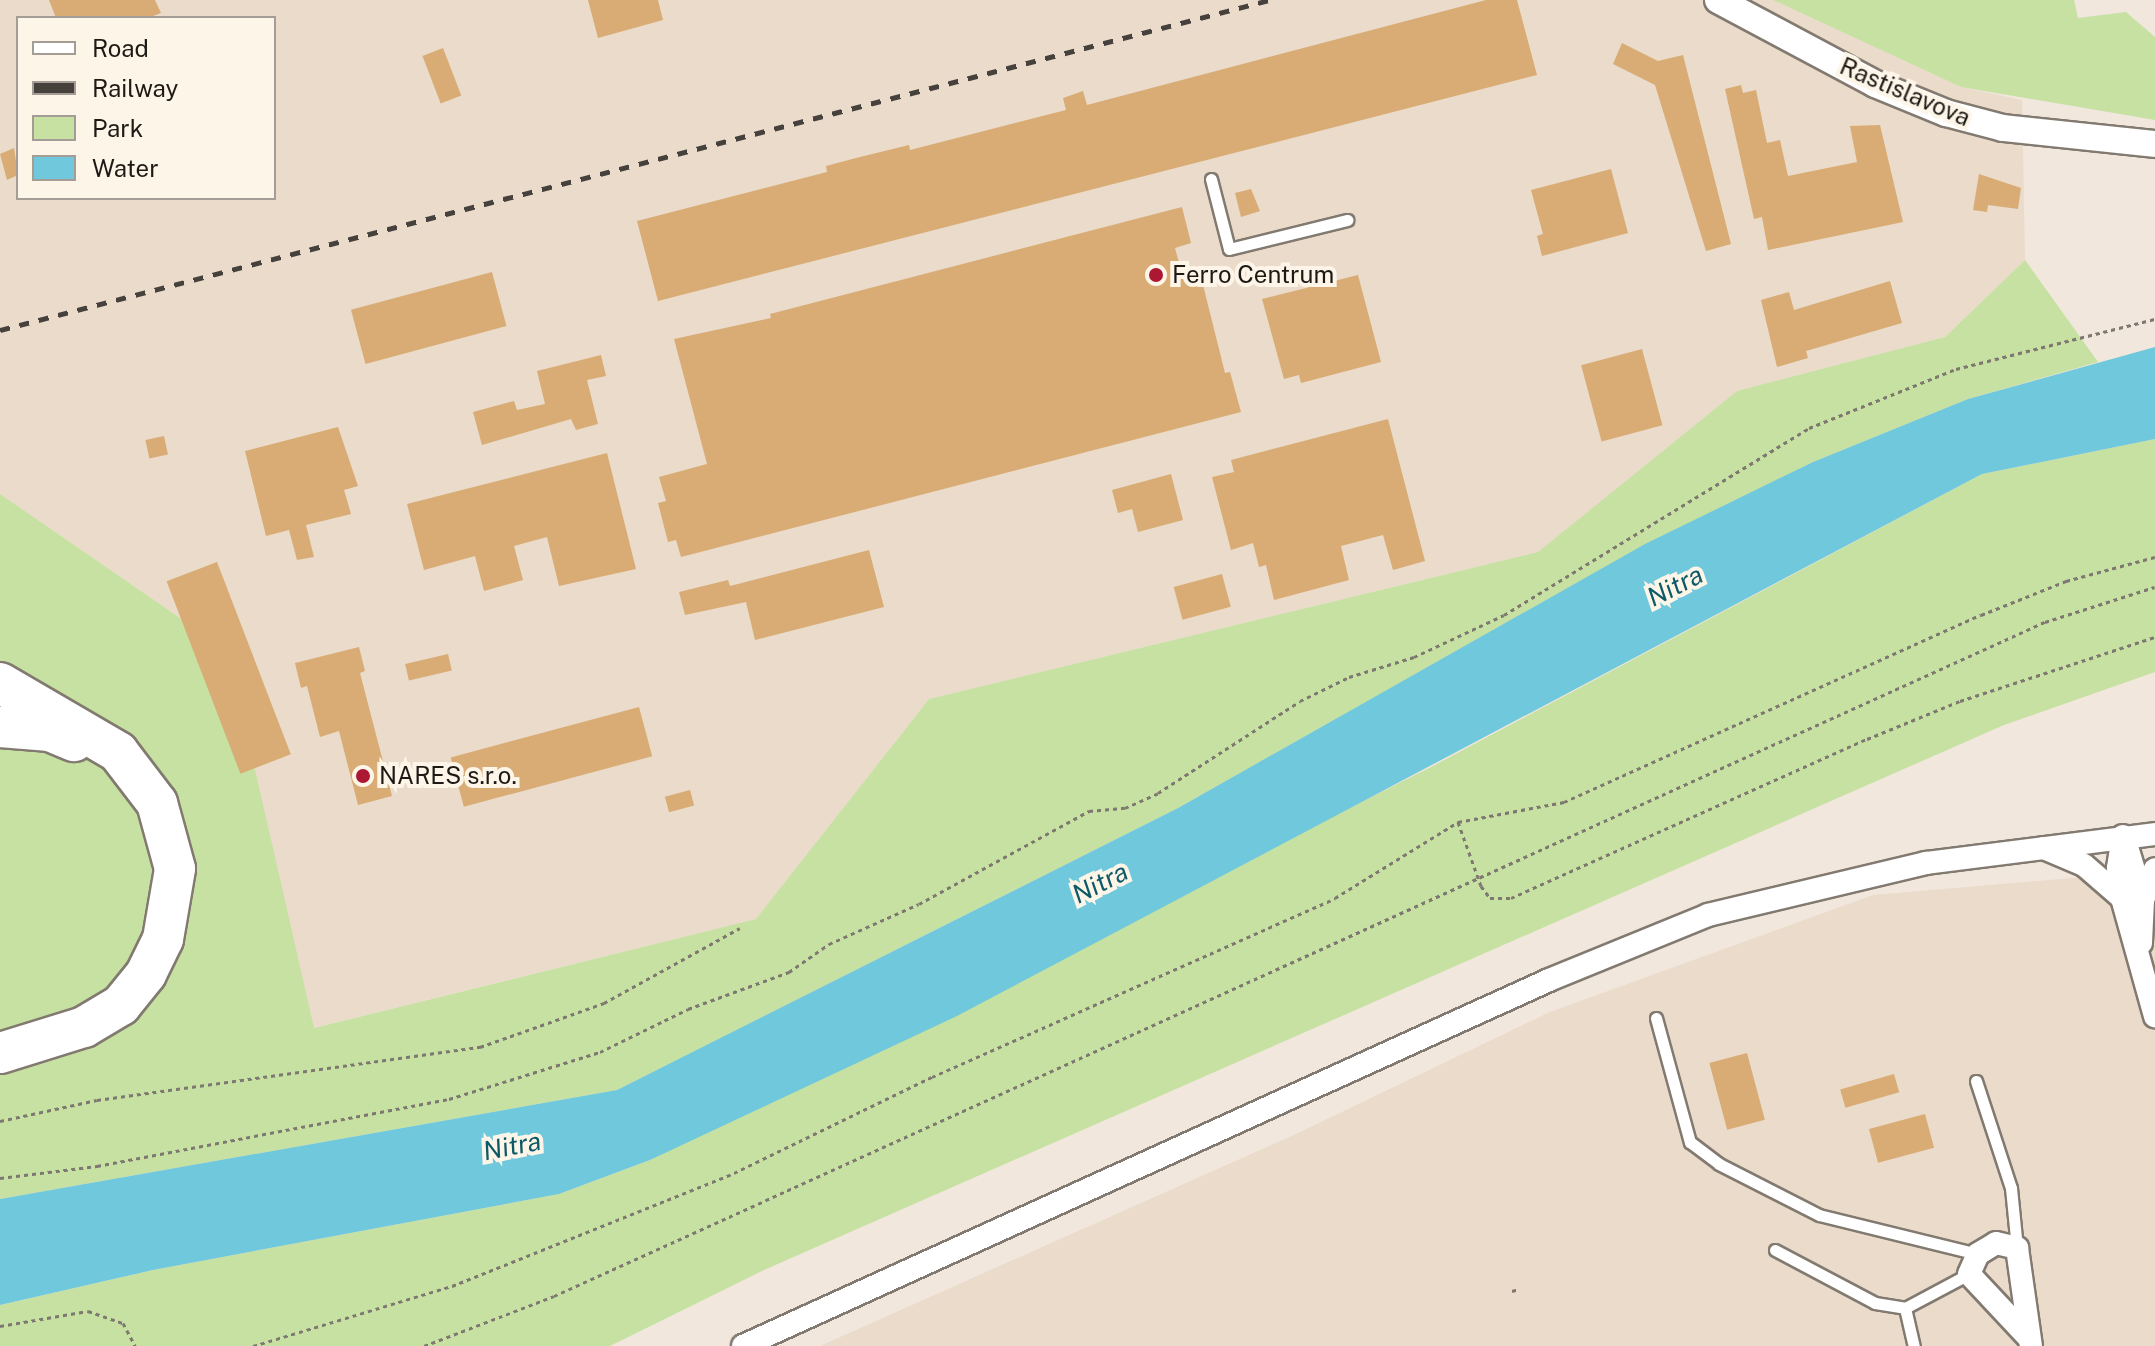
<!DOCTYPE html>
<style>
body{margin:0}
#map{position:relative;width:2155px;height:1346px;overflow:hidden;background:#f1e7dc;font-family:"Public Sans",sans-serif}
div>[style]{position:absolute}
.built>*{inset:0;background:#eadbca}
.green>*{inset:0;background:#c6e1a2}
.water>*{inset:0;background:#70c8dc}
.building>*{inset:0;background:#d8ac74;transform-origin:0 0}
.path>*{height:3px;margin-top:-1.5px;transform-origin:0;background:repeating-linear-gradient(90deg,#7e7871 0 4px,transparent 0 8px)}
.roads{filter:drop-shadow(2px 0 #827a70) drop-shadow(-2px 0 #827a70) drop-shadow(0 2px #827a70) drop-shadow(0 -2px #827a70)}
.service>*{height:11px;margin:-5.5px;padding:0 5.5px;transform-origin:5.5px;border-radius:5.5px;background:#fff}
.minor>*{height:22px;margin:-11px;padding:0 11px;transform-origin:11px;border-radius:11px;background:#fff}
.tertiary>*{height:26px;margin:-13px;padding:0 13px;transform-origin:13px;border-radius:13px;background:#fff}
.motorway>*{height:40px;margin:-20px;padding:0 20px;transform-origin:20px;border-radius:20px;background:#fff}
.rail>*{height:5px;margin-top:-2.5px;transform-origin:0;background:repeating-linear-gradient(90deg,#46413c 0 10px,transparent 0 20px)}
.dots>*{width:22px;height:22px;translate:-50% -50%;box-sizing:border-box;border:4px solid #fef5e9;border-radius:50%}
span{translate:-50% -50%;white-space:nowrap;text-align:center;line-height:1.15;-webkit-text-stroke:8px #fef5e9;paint-order:stroke}
.street-label{font-size:24px;color:#1d1a16}
.poi-label{font-size:24px;color:#1d1a16}
.left{translate:0 -50%;text-align:left}
.water-label{font-size:26px;color:#0c5967;font-style:italic}
.legend{position:absolute;left:16px;top:16px;width:260px;height:184px;box-sizing:border-box;background:#fef5e9;border:2px solid #a49d95;margin:0;padding:10px 14px;list-style:none;font-size:24px;color:#1d1a16}
.legend li{display:flex;align-items:center;gap:16px;height:40px}
.legend b{width:40px;border:2px solid #a49d95}
</style>
<div id="map">
<div class="built">
<div style="clip-path:polygon(evenodd,0 0,1773px 0,1961px 87px,2022px 100px,2025px 260px,1945px 337px,1737px 391px,1538px 552px,929px 699px,756px 919px,313px 1028px,228px 651px,0 494px,0 0,18px 18px,274px 18px,274px 198px,18px 198px,18px 18px)"></div>
<div style="clip-path:polygon(2155px 871px,2155px 1346px,820px 1346px,1296px 1134px,1550px 1012px,1873px 895px)"></div>
</div>
<div class="green">
<div style="clip-path:polygon(1773px 0,2074px 0,2078px 18px,2126px 12px,2155px 37px,2155px 120px,1961px 87px)"></div>
<div style="clip-path:polygon(2025px 260px,2098px 362px,1968px 399px,1813px 462px,1646px 544px,1178px 808px,617px 1090px,0 1199px,0 494px,228px 651px,314px 1028px,756px 919px,929px 699px,1538px 552px,1737px 391px,1945px 337px)"></div>
<div style="clip-path:polygon(2155px 439px,2155px 672px,2004px 725px,764px 1270px,610px 1346px,0 1346px,0 1305px,153px 1270px,559px 1194px,650px 1160px,1433px 766px,1982px 474px)"></div>
</div>
<div class="water">
<div style="clip-path:polygon(2155px 347px,2155px 439px,1982px 474px,957px 1016px,650px 1160px,559px 1194px,153px 1270px,0 1305px,0 1199px,617px 1090px,1178px 808px,1645px 544px,1813px 462px,1968px 399px)"></div>
</div>
<div class="building">
<div style="clip-path:polygon(49px 0,155px 0,161px 13px,148px 18px,56px 18px)"></div>
<div style="clip-path:polygon(588px 0,658px 0,663px 20px,598px 38px)"></div>
<div style="clip-path:polygon(1486px 0,1517px 0,1537px 75px,658px 301px,637px 221px,827px 172px,826px 166px,856px 158px,909px 145px,910px 150px,1066px 110px,1063px 98px,1083px 91px,1087px 105px)"></div>
<div style="clip-path:polygon(1622px 43px,1658px 61px,1683px 55px,1731px 244px,1706px 251px,1655px 85px,1613px 64px)"></div>
<div style="left:443px;top:48px;width:51px;height:22px;rotate:69deg"></div>
<div style="clip-path:polygon(1741px 85px,1743px 93px,1756px 90px,1767px 143px,1780px 140px,1788px 176px,1857px 162px,1850px 126px,1880px 125px,1903px 222px,1768px 250px,1762px 217px,1754px 219px,1725px 89px)"></div>
<div style="clip-path:polygon(14px 148px,18px 175px,7px 180px,0 154px)"></div>
<div style="clip-path:polygon(1611px 169px,1628px 233px,1542px 256px,1537px 236px,1543px 234px,1531px 190px)"></div>
<div style="clip-path:polygon(1979px 174px,2021px 188px,2018px 209px,1988px 205px,1987px 212px,1973px 210px)"></div>
<div style="clip-path:polygon(1251px 189px,1260px 211px,1241px 217px,1235px 193px)"></div>
<div style="clip-path:polygon(1182px 207px,1191px 243px,1175px 248px,1184px 281px,1201px 277px,1225px 373px,1230px 372px,1241px 412px,681px 557px,676px 540px,668px 542px,658px 503px,666px 501px,659px 477px,707px 464px,674px 339px,771px 318px,770px 314px)"></div>
<div style="left:492px;top:272px;width:56px;height:146px;rotate:75deg"></div>
<div style="clip-path:polygon(1358px 275px,1381px 362px,1301px 383px,1299px 375px,1284px 379px,1262px 299px)"></div>
<div style="clip-path:polygon(1890px 281px,1902px 323px,1806px 351px,1808px 358px,1777px 367px,1761px 300px,1789px 292px,1794px 310px)"></div>
<div style="left:1642px;top:349px;width:79px;height:63px;rotate:75deg"></div>
<div style="clip-path:polygon(601px 355px,606px 376px,587px 380px,598px 424px,576px 430px,571px 419px,482px 445px,473px 412px,514px 401px,517px 410px,545px 404px,537px 371px)"></div>
<div style="clip-path:polygon(1388px 419px,1425px 561px,1393px 570px,1383px 535px,1341px 546px,1349px 580px,1274px 600px,1266px 565px,1259px 567px,1253px 543px,1231px 550px,1212px 477px,1234px 472px,1231px 460px)"></div>
<div style="clip-path:polygon(338px 427px,358px 486px,344px 490px,351px 514px,306px 525px,314px 557px,297px 560px,289px 530px,266px 536px,245px 451px)"></div>
<div style="left:164px;top:436px;width:19px;height:19px;rotate:78deg"></div>
<div style="clip-path:polygon(607px 453px,636px 569px,559px 586px,547px 537px,514px 546px,523px 580px,484px 591px,475px 556px,424px 570px,407px 504px)"></div>
<div style="clip-path:polygon(1171px 474px,1183px 520px,1138px 532px,1132px 509px,1118px 513px,1112px 490px)"></div>
<div style="clip-path:polygon(869px 550px,884px 607px,755px 640px,746px 602px,685px 615px,679px 592px,728px 580px,730px 586px)"></div>
<div style="left:217px;top:562px;width:206px;height:54px;rotate:69deg"></div>
<div style="left:1222px;top:574px;width:34px;height:50px;rotate:75deg"></div>
<div style="clip-path:polygon(359px 647px,365px 671px,360px 673px,392px 796px,358px 805px,339px 731px,320px 737px,307px 686px,301px 688px,295px 663px)"></div>
<div style="left:448px;top:654px;width:17px;height:44px;rotate:77deg"></div>
<div style="left:639px;top:707px;width:51px;height:195px;rotate:75deg"></div>
<div style="left:690px;top:790px;width:16px;height:26px;rotate:75deg"></div>
<div style="left:1747px;top:1053px;width:69px;height:39px;rotate:75deg"></div>
<div style="left:1894px;top:1074px;width:19px;height:56px;rotate:74deg"></div>
<div style="left:1925px;top:1114px;width:35px;height:58px;rotate:75deg"></div>
</div>
<div class="path">
<div style="left:1458px;top:822px;width:68px;rotate:70.2deg"></div>
<div style="left:1481px;top:886px;width:15px;rotate:53deg"></div>
<div style="left:1490px;top:898px;width:21px"></div>
<div style="left:1511px;top:898px;width:390px;rotate:-24.1deg"></div>
<div style="left:1867px;top:739px;width:100px;rotate:-22.2deg"></div>
<div style="left:1960px;top:701px;width:205px;rotate:-18.2deg"></div>
<div style="left:0;top:1121px;width:99px;rotate:-12.2deg"></div>
<div style="left:97px;top:1100px;width:387px;rotate:-7.9deg"></div>
<div style="left:480px;top:1047px;width:132px;rotate:-19.5deg"></div>
<div style="left:604px;top:1003px;width:155px;rotate:-28.9deg"></div>
<div style="left:0;top:1178px;width:98px;rotate:-7.1deg"></div>
<div style="left:97px;top:1166px;width:358px;rotate:-10.8deg"></div>
<div style="left:449px;top:1099px;width:158px;rotate:-17.3deg"></div>
<div style="left:600px;top:1052px;width:98px;rotate:-26deg"></div>
<div style="left:688px;top:1009px;width:108px;rotate:-20.1deg"></div>
<div style="left:789px;top:972px;width:49px;rotate:-35deg"></div>
<div style="left:829px;top:944px;width:98px;rotate:-24deg"></div>
<div style="left:919px;top:904px;width:194px;rotate:-28.7deg"></div>
<div style="left:1089px;top:811px;width:36px;rotate:-5deg"></div>
<div style="left:1125px;top:808px;width:36px;rotate:-24deg"></div>
<div style="left:1158px;top:793px;width:169px;rotate:-32.9deg"></div>
<div style="left:1300px;top:701px;width:55px;rotate:-26.1deg"></div>
<div style="left:1349px;top:677px;width:68px;rotate:-17.1deg"></div>
<div style="left:1414px;top:657px;width:99px;rotate:-25deg"></div>
<div style="left:1504px;top:615px;width:358px;rotate:-31.5deg"></div>
<div style="left:1809px;top:428px;width:158px;rotate:-21.9deg"></div>
<div style="left:1956px;top:369px;width:205px;rotate:-14.1deg"></div>
<div style="left:1512px;top:1291px;width:7px;rotate:-16deg"></div>
<div style="left:0;top:1326px;width:89px;rotate:-9.7deg"></div>
<div style="left:88px;top:1311px;width:37px;rotate:19deg"></div>
<div style="left:123px;top:1323px;width:26px;rotate:62deg"></div>
<div style="left:253px;top:1346px;width:208px;rotate:-16.8deg"></div>
<div style="left:452px;top:1286px;width:304px;rotate:-21.8deg"></div>
<div style="left:734px;top:1173px;width:220px;rotate:-25.9deg"></div>
<div style="left:932px;top:1077px;width:441px;rotate:-23.9deg"></div>
<div style="left:1335px;top:898px;width:145px;rotate:-31.7deg"></div>
<div style="left:1458px;top:822px;width:108px;rotate:-10.7deg"></div>
<div style="left:1564px;top:802px;width:457px;rotate:-24.2deg"></div>
<div style="left:1981px;top:615px;width:92px;rotate:-21.8deg"></div>
<div style="left:2066px;top:581px;width:92px;rotate:-15.1deg"></div>
<div style="left:424px;top:1346px;width:139px;rotate:-21deg"></div>
<div style="left:554px;top:1296px;width:1636px;rotate:-24.33deg"></div>
<div style="left:2045px;top:622px;width:115px;rotate:-17.7deg"></div>
</div>
<div class="roads">
<div class="service">
<div style="left:1211px;top:179px;width:72px;rotate:75.6deg"></div>
<div style="left:1229px;top:249px;width:122px;rotate:-13.8deg"></div>
<div style="left:1656px;top:1018px;width:129px;rotate:74.7deg"></div>
<div style="left:1690px;top:1142px;width:36px;rotate:37deg"></div>
<div style="left:1719px;top:1164px;width:112px;rotate:27deg"></div>
<div style="left:1819px;top:1215px;width:164px;rotate:13.8deg"></div>
<div style="left:1976px;top:1081px;width:113px;rotate:71.9deg"></div>
<div style="left:2011px;top:1188px;width:60px;rotate:84.3deg"></div>
<div style="left:1775px;top:1250px;width:113px;rotate:27.9deg"></div>
<div style="left:1875px;top:1303px;width:30px;rotate:9deg"></div>
<div style="left:1905px;top:1308px;width:72px;rotate:-28deg"></div>
<div style="left:1905px;top:1308px;width:39px;rotate:77deg"></div>
</div>
<div class="minor">
<div style="left:2123px;top:836px;width:32px;rotate:99deg"></div>
<div style="left:2118px;top:868px;width:30px;rotate:82deg"></div>
<div style="left:2122px;top:898px;width:123px;rotate:74.4deg"></div>
<div style="left:2124px;top:837px;width:66px;rotate:73.2deg"></div>
<div style="left:2143px;top:900px;width:43px;rotate:92.7deg"></div>
<div style="left:2044px;top:848px;width:43px;rotate:23deg"></div>
<div style="left:2084px;top:865px;width:50px;rotate:41deg"></div>
<div style="left:2143px;top:900px;width:33px;rotate:-69deg"></div>
<div style="left:2028px;top:1337px;width:86px;rotate:-133.1deg"></div>
<div style="left:1969px;top:1274px;width:22px;rotate:-66deg"></div>
<div style="left:1978px;top:1254px;width:21px;rotate:-31deg"></div>
<div style="left:1996px;top:1243px;width:22px;rotate:13deg"></div>
<div style="left:2017px;top:1248px;width:99px;rotate:81.9deg"></div>
<div style="left:743px;top:1346px;width:885px;rotate:-24.42deg"></div>
<div style="left:1549px;top:980px;width:172px;rotate:-22.2deg"></div>
<div style="left:1708px;top:915px;width:224px;rotate:-13.4deg"></div>
<div style="left:1926px;top:863px;width:231px;rotate:-7.2deg"></div>
</div>
<div class="tertiary">
<div style="left:1718px;top:0;width:178px;rotate:28.1deg"></div>
<div style="left:1875px;top:84px;width:77px;rotate:22.2deg"></div>
<div style="left:1946px;top:113px;width:59px;rotate:14.7deg"></div>
<div style="left:2003px;top:128px;width:153px;rotate:6deg"></div>
</div>
<div class="motorway">
<div style="left:0;top:683px;width:137px;rotate:30.3deg"></div>
<div style="left:118px;top:752px;width:64px;rotate:52.6deg"></div>
<div style="left:157px;top:803px;width:68px;rotate:74.7deg"></div>
<div style="left:175px;top:869px;width:71px;rotate:99.7deg"></div>
<div style="left:163px;top:939px;width:39px;rotate:116deg"></div>
<div style="left:146px;top:974px;width:40px;rotate:129deg"></div>
<div style="left:121px;top:1005px;width:43px;rotate:149.3deg"></div>
<div style="left:84px;top:1027px;width:88px;rotate:162.8deg"></div>
<div style="left:0;top:727px;width:50px;rotate:4.6deg"></div>
<div style="left:50px;top:731px;width:26px;rotate:23deg"></div>
</div>
</div>
<div class="rail">
<div style="left:0;top:330px;width:1312px;rotate:-14.57deg"></div>
</div>
<div class="dots">
<div style="left:1156px;top:275px;background:#ac1734"></div>
<div style="left:363px;top:776px;background:#ac1734"></div>
</div>
<div class="street-label">
<span style="left:1905px;top:92px;rotate:23deg">Rastislavova</span>
</div>
<div class="poi-label">
<span class="left" style="left:1172px;top:275px">Ferro Centrum</span>
<span class="left" style="left:379px;top:776px">NARES s.r.o.</span>
</div>
<div class="water-label">
<span style="left:1675px;top:586px;rotate:-27deg">Nitra</span>
<span style="left:1100px;top:883px;rotate:-27deg">Nitra</span>
<span style="left:512px;top:1146px;rotate:-11deg">Nitra</span>
</div>
<ul class="legend">
<li><b style="height:10px;background:#fff"></b>Road</li>
<li><b style="height:10px;background:#46413c"></b>Railway</li>
<li><b style="height:22px;background:#c6e1a2"></b>Park</li>
<li><b style="height:22px;background:#70c8dc"></b>Water</li>
</ul>
</div>
